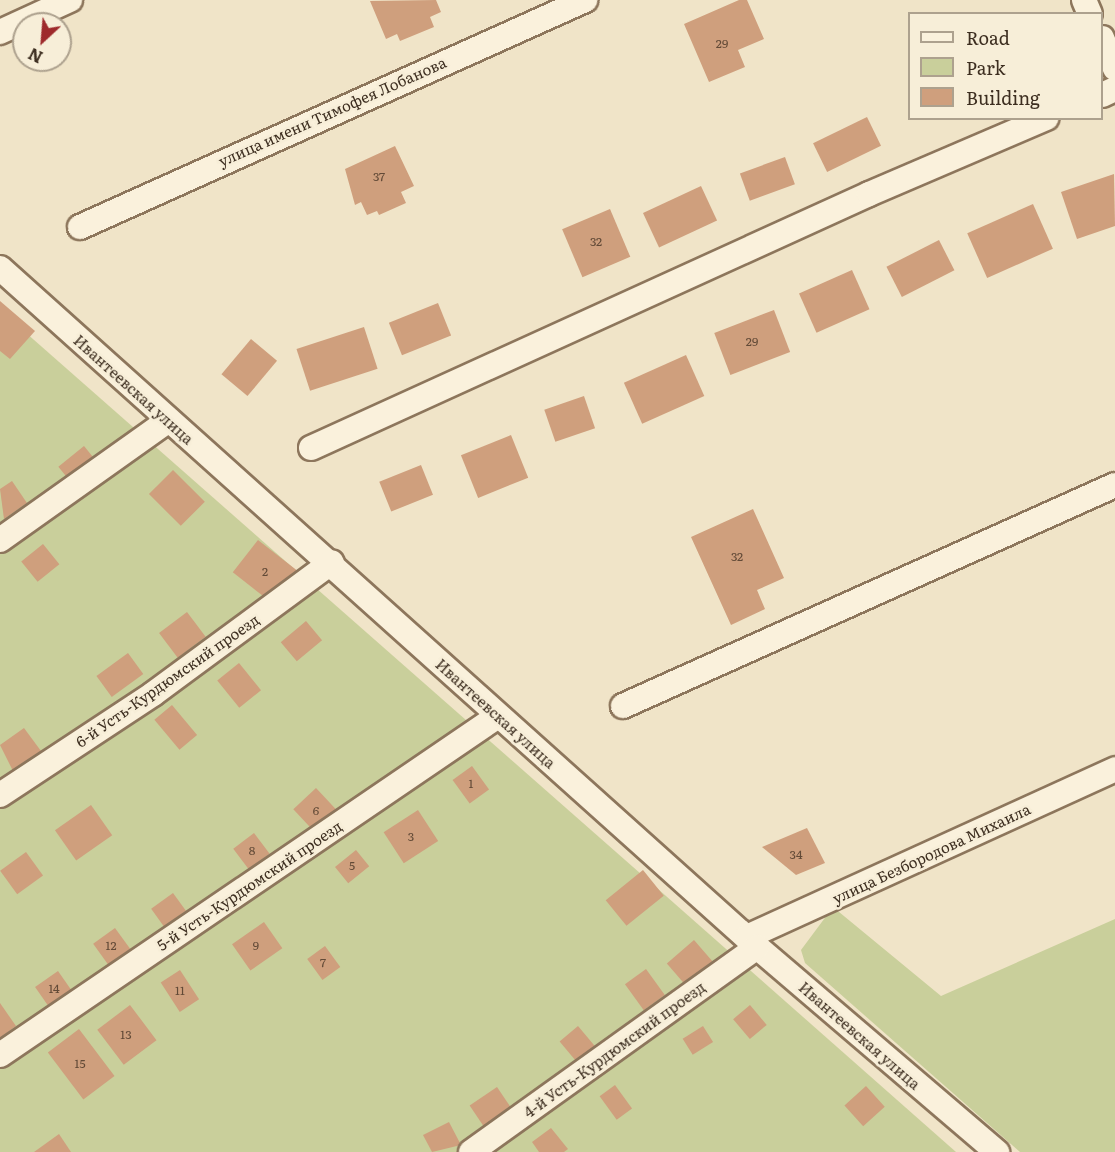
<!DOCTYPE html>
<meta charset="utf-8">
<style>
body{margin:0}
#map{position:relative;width:1115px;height:1152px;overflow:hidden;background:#f0e4c8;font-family:Literata,serif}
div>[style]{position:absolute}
.green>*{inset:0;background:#c9cf9b}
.building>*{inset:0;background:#cf9f7d;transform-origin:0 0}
.roads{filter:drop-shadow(2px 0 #8d765c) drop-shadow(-2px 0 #8d765c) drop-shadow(0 2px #8d765c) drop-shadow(0 -2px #8d765c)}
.minor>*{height:24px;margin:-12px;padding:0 12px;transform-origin:12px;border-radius:12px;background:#faf1dc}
span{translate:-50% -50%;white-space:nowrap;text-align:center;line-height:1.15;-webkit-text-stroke:5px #f7eed8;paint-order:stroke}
.number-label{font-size:12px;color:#624a37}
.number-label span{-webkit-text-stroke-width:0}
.street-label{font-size:15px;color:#3d2e20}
.legend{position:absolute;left:908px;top:12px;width:195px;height:108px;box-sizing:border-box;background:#f7eed8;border:2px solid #ada18e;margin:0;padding:8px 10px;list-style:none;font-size:18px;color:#3d2e20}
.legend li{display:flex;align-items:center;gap:12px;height:30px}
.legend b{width:30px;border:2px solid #ada18e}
.north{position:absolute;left:12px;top:12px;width:60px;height:60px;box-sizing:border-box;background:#f7eed8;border:2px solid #ada18e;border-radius:50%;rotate:206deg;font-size:16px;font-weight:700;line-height:24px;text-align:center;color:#3d2e20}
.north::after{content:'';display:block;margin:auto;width:21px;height:27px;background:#9e2a2b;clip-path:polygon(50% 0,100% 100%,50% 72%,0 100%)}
</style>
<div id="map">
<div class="green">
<div style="clip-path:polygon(0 310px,666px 896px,956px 1152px,0 1152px)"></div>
<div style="clip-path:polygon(833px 907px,941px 996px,1115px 919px,1115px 1152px,1020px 1152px,805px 963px,801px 950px)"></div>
</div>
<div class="building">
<div style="clip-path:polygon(436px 0,441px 12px,430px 17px,434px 27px,400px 41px,397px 34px,386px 39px,370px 1px)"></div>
<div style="clip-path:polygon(739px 0,747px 0,764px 39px,738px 50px,745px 67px,709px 82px,684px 24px)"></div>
<div style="left:867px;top:117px;width:32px;height:60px;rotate:64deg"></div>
<div style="clip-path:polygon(395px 146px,414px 186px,401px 192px,406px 203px,379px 215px,377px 211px,367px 215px,361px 202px,355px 205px,345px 169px)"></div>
<div style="left:785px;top:157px;width:29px;height:48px;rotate:70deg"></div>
<div style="clip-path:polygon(1114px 174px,1115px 226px,1077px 239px,1061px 192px)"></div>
<div style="left:701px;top:186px;width:38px;height:64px;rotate:65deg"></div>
<div style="left:1033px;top:204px;width:49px;height:72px;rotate:66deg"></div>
<div style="left:610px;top:209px;width:52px;height:52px;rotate:67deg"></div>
<div style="left:939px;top:240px;width:34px;height:59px;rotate:63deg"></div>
<div style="left:852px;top:270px;width:43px;height:58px;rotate:66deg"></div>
<div style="clip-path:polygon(0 301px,35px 331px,10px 359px,0 351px)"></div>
<div style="left:438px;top:303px;width:35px;height:53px;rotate:68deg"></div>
<div style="left:774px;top:310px;width:45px;height:64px;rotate:69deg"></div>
<div style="left:364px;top:327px;width:44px;height:71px;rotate:72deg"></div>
<div style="left:251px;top:339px;width:34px;height:46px;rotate:40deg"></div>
<div style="left:686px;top:355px;width:45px;height:68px;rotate:66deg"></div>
<div style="left:584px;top:396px;width:34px;height:42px;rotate:71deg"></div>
<div style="left:511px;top:435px;width:46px;height:54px;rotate:68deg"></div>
<div style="left:84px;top:446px;width:22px;height:33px;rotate:51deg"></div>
<div style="left:421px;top:465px;width:32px;height:45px;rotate:68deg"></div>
<div style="left:173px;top:470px;width:45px;height:34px;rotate:45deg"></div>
<div style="clip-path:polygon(12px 481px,27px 503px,4px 519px,0 489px)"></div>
<div style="clip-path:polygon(753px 509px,784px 578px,757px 590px,765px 609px,731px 625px,691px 537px)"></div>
<div style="left:258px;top:540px;width:50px;height:41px;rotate:38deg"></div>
<div style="left:43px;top:544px;width:26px;height:28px;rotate:51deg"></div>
<div style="left:187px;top:612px;width:31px;height:35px;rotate:53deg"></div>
<div style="left:306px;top:621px;width:25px;height:33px;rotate:50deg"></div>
<div style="left:128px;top:653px;width:26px;height:39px;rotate:54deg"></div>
<div style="left:239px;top:663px;width:35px;height:28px;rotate:51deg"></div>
<div style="left:172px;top:705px;width:39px;height:23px;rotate:50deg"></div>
<div style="clip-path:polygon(24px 728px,41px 751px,13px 771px,0 745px)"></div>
<div style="left:472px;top:766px;width:29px;height:24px;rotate:54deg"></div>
<div style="left:316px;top:788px;width:35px;height:31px;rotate:47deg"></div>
<div style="left:91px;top:805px;width:37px;height:44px;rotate:55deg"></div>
<div style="left:418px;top:810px;width:37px;height:41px;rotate:57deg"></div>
<div style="clip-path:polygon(807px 828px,825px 863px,796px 875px,762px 847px)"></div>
<div style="left:254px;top:833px;width:26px;height:26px;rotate:53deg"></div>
<div style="left:356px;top:850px;width:21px;height:27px;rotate:51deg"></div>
<div style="left:26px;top:852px;width:29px;height:32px;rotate:54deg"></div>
<div style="left:643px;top:870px;width:33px;height:48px;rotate:51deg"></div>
<div style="left:173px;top:893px;width:22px;height:27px;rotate:54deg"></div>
<div style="left:264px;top:922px;width:32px;height:39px;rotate:55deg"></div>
<div style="left:115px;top:928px;width:26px;height:27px;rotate:54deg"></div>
<div style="left:694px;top:940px;width:33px;height:36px;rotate:49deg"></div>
<div style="left:325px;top:946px;width:26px;height:22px;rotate:54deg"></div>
<div style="left:646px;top:969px;width:32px;height:26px;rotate:54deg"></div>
<div style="left:180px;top:970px;width:35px;height:23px;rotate:57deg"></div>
<div style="left:58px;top:971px;width:24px;height:28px;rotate:55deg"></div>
<div style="clip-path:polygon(0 1003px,16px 1026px,0 1038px)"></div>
<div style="left:130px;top:1005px;width:44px;height:41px;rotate:53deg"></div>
<div style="left:750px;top:1005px;width:26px;height:22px;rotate:50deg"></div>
<div style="left:578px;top:1026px;width:30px;height:24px;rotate:50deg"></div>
<div style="left:703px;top:1026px;width:19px;height:24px;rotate:58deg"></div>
<div style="left:79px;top:1029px;width:59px;height:39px;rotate:53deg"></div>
<div style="left:615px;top:1085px;width:29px;height:19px;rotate:54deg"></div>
<div style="left:866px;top:1086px;width:28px;height:29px;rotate:48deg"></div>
<div style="left:497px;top:1087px;width:25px;height:33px;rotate:56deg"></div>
<div style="clip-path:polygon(449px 1122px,461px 1145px,432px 1152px,423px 1135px)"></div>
<div style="clip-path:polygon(551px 1128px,568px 1149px,564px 1152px,539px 1152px,532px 1142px)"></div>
<div style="clip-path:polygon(59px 1134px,71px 1152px,34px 1152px)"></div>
</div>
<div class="roads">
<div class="minor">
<div style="left:1084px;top:0;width:15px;rotate:67deg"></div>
<div style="left:0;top:32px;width:77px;rotate:-24.6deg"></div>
<div style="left:1102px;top:38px;width:33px;rotate:67deg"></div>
<div style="left:1102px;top:95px;width:14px;rotate:-25deg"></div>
<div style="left:80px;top:227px;width:554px;rotate:-24.2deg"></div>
<div style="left:0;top:268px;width:1017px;rotate:41.89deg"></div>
<div style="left:757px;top:947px;width:316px;rotate:40.5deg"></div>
<div style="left:311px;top:448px;width:613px;rotate:-24.47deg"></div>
<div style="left:869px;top:194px;width:193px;rotate:-23.2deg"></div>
<div style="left:0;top:540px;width:207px;rotate:-35.4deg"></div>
<div style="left:623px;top:706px;width:539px;rotate:-24.19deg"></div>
<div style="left:0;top:795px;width:183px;rotate:-33.4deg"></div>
<div style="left:153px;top:694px;width:222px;rotate:-36.4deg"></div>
<div style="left:747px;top:937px;width:405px;rotate:-24.5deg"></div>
<div style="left:0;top:1055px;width:602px;rotate:-34.24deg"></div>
<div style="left:471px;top:1152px;width:352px;rotate:-35.6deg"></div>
</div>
</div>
<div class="number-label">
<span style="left:722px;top:44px">29</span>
<span style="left:379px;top:177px">37</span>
<span style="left:596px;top:242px">32</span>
<span style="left:752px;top:342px">29</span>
<span style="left:737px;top:557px">32</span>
<span style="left:265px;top:572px">2</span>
<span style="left:471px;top:784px">1</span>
<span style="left:316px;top:811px">6</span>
<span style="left:411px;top:837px">3</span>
<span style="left:252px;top:851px">8</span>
<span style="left:796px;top:855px">34</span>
<span style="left:352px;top:866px">5</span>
<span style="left:111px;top:946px">12</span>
<span style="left:256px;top:946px">9</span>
<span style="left:323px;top:963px">7</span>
<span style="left:54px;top:989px">14</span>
<span style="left:180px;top:991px">11</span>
<span style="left:126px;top:1035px">13</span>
<span style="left:80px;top:1064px">15</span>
</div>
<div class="street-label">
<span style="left:332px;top:111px;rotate:-24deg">улица имени Тимофея Лобанова</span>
<span style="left:134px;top:389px;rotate:42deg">Ивантеевская улица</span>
<span style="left:167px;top:680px;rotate:-35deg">6-й Усть-Курдюмский проезд</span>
<span style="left:496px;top:713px;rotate:42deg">Ивантеевская улица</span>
<span style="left:931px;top:853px;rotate:-25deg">улица Безбородова Михаила</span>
<span style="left:249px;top:885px;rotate:-34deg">5-й Усть-Курдюмский проезд</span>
<span style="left:860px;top:1035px;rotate:41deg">Ивантеевская улица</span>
<span style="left:614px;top:1049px;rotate:-36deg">4-й Усть-Курдюмский проезд</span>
</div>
<ul class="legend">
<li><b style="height:8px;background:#faf1dc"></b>Road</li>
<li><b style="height:16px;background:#c9cf9b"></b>Park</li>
<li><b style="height:16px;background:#cf9f7d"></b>Building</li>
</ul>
<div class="north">N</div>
</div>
